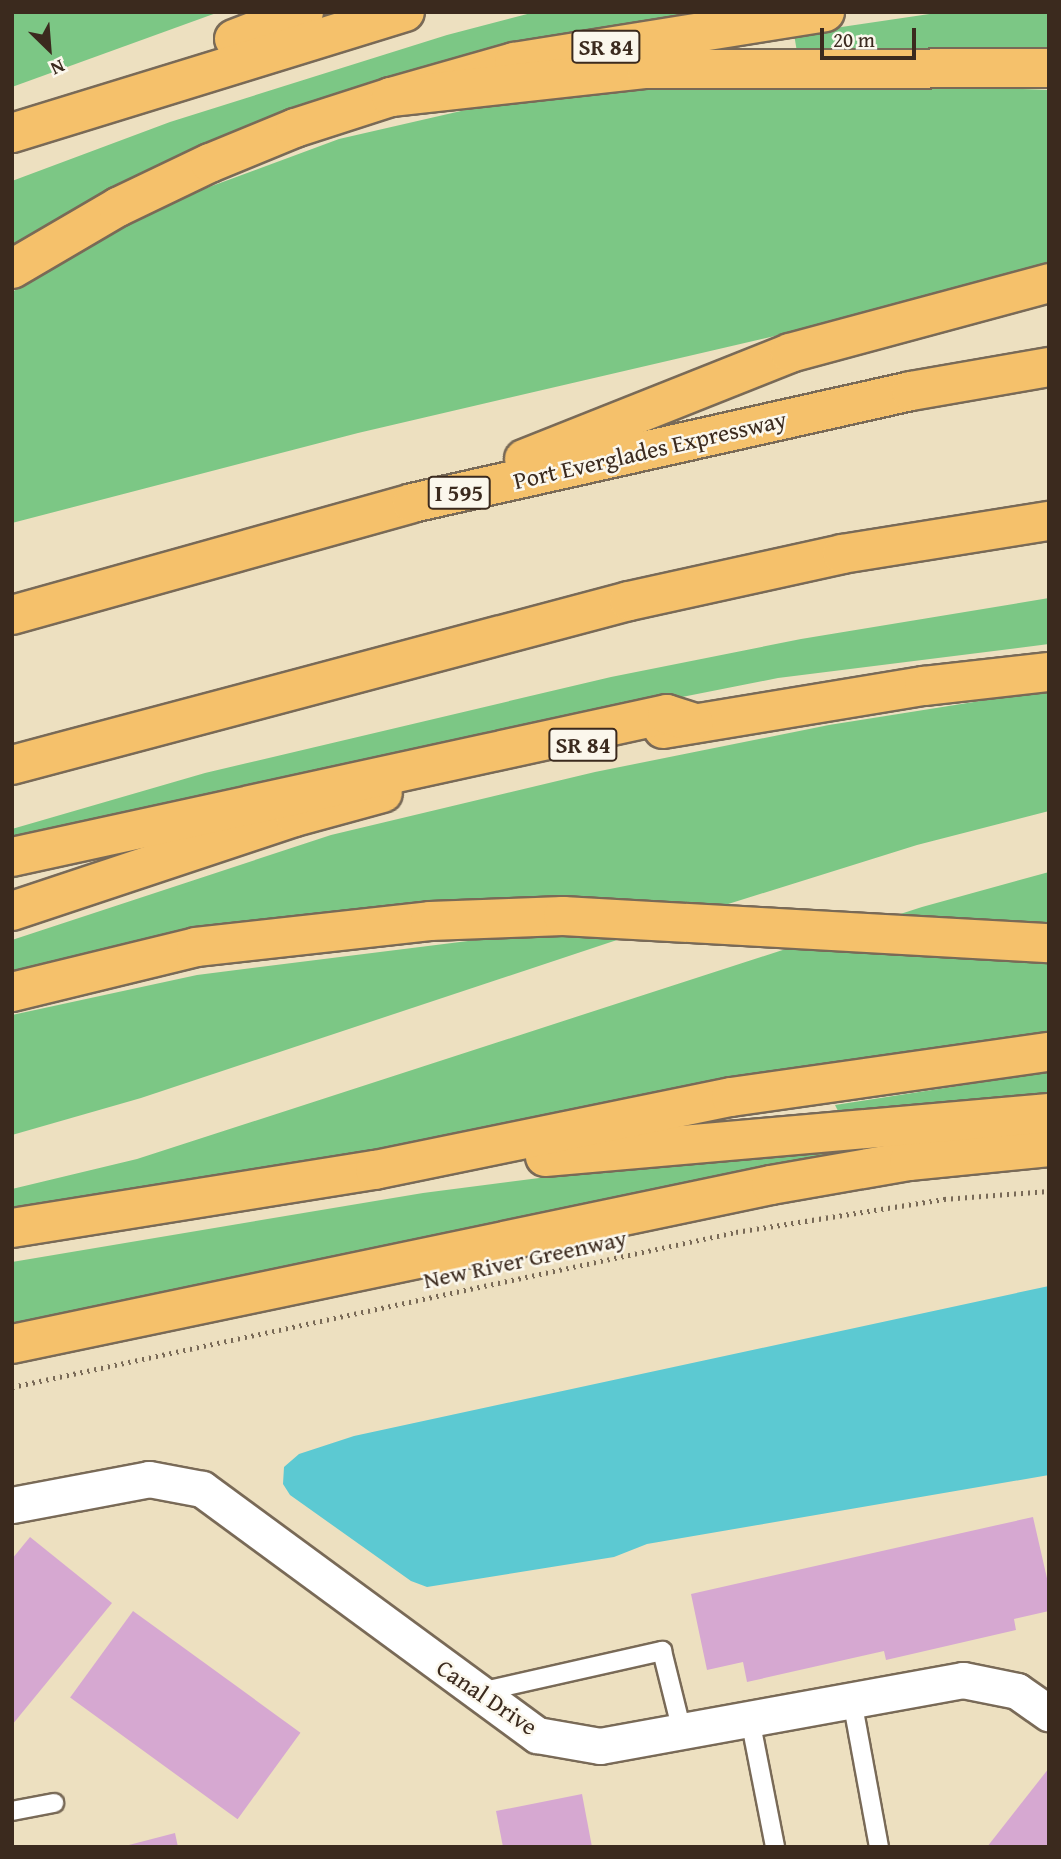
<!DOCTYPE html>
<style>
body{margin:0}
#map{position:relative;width:1061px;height:1859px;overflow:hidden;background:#ede0c0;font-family:"Gentium Book Plus",serif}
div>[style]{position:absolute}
.green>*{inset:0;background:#7cc785}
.water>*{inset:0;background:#5cc9d2}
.building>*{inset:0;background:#d6a8d1;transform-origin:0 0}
.path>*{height:4.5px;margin-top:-2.25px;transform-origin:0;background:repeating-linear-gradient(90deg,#796a57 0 2px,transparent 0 7px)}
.roads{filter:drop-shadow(2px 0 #796a57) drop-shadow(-2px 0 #796a57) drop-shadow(0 2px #796a57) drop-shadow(0 -2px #796a57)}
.service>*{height:18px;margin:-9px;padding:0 9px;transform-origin:9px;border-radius:9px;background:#fff}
.minor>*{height:35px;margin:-17.5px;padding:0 17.5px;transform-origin:17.5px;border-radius:17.5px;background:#fff}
.primary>*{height:38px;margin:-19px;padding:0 19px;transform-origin:19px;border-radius:19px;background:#f5c16b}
.motorway>*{height:38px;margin:-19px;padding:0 19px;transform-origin:19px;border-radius:19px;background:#f5c16b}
span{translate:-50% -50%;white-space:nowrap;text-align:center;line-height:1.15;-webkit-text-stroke:5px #fbf7ec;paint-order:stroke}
.shield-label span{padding:2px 5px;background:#fbf7ec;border:2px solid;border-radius:5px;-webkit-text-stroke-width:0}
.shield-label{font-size:23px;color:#3b2a1e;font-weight:700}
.street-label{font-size:24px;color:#3b2a1e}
.frame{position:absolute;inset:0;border:14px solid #3b2a1e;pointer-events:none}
.north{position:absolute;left:14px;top:14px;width:70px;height:70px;-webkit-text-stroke:5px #fbf7ec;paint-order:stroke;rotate:155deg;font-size:19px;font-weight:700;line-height:28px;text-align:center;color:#3b2a1e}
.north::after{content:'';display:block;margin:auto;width:24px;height:32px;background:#3b2a1e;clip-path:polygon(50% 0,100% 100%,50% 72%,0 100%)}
.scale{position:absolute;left:820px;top:28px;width:96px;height:32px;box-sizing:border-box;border:4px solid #3b2a1e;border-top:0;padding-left:9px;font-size:21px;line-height:24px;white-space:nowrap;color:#3b2a1e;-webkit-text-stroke:5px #fbf7ec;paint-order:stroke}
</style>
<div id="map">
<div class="green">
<div style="clip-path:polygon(12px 12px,219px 12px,12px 87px)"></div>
<div style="clip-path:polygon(535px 12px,735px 12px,462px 57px,388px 77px,253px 124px,179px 157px,12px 247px,12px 181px,170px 122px,447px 35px)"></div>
<div style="clip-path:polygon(943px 12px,1049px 12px,1049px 47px,797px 52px,794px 34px)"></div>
<div style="clip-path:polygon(822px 82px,1049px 90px,1049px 284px,813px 327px,358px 433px,12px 523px,12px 292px,163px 204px,339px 139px,518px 98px,633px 85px)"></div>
<div style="clip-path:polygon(1049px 598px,1049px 644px,778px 678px,576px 718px,12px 879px,12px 829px,205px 773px,611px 677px,801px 639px)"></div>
<div style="clip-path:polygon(1049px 690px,1049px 811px,917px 845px,709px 910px,12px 979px,12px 940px,331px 835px,595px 772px,829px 725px)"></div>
<div style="clip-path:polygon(1049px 872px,1049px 930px,891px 917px,922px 907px)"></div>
<div style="clip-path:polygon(508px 936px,629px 936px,141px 1098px,12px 1135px,12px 1015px,197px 975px)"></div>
<div style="clip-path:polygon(795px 946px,1049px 958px,1049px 1034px,793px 1069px,12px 1223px,12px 1189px,137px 1159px)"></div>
<div style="clip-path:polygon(1049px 1072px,1049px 1100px,839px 1113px,835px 1105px)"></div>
<div style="clip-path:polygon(797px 1145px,915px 1145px,12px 1331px,12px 1262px,423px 1193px)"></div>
</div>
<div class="water">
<div style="clip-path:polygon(1049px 1286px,1049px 1475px,647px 1544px,614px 1557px,427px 1587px,411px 1581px,290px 1495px,283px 1484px,284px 1467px,299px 1454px,354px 1436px)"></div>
</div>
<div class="building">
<div style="clip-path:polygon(1033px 1517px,1049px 1587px,1049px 1611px,1014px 1619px,1016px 1630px,886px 1660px,884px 1651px,747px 1682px,743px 1662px,707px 1670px,691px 1594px)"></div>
<div style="clip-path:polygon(30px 1537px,112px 1603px,12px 1725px,12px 1559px)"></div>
<div style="left:133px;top:1611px;width:207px;height:107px;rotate:36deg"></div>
<div style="clip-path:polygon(1049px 1768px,1049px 1847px,987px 1847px)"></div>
<div style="clip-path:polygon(582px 1794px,592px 1847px,503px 1847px,496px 1811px)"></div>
<div style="clip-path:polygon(175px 1833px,178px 1847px,125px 1847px,125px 1846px)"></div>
</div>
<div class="path">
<div style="left:12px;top:1387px;width:740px;rotate:-12.08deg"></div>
<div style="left:736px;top:1232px;width:211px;rotate:-9deg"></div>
<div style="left:944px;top:1199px;width:105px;rotate:-4.4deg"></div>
</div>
<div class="roads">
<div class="service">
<div style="left:480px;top:1692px;width:187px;rotate:-12.7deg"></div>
<div style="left:662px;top:1651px;width:82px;rotate:76deg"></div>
<div style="left:852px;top:1700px;width:149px;rotate:79.6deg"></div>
<div style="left:750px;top:1719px;width:130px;rotate:78.9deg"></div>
<div style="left:12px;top:1811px;width:43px;rotate:-10.8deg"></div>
</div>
<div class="minor">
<div style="left:12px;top:1505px;width:139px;rotate:-10.7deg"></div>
<div style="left:149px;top:1479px;width:54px;rotate:10.7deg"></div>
<div style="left:202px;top:1489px;width:416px;rotate:36.3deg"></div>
<div style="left:537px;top:1735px;width:64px;rotate:9.9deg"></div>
<div style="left:600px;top:1746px;width:369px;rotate:-10.3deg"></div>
<div style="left:963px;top:1680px;width:55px;rotate:11.5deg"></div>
<div style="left:1017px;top:1691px;width:39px;rotate:35deg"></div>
</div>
<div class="primary">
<div style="left:12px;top:269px;width:123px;rotate:-30.3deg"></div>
<div style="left:118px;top:207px;width:102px;rotate:-25.6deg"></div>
<div style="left:210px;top:163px;width:92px;rotate:-22.4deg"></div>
<div style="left:295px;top:128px;width:101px;rotate:-17.9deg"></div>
<div style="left:391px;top:97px;width:128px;rotate:-15.9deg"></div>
<div style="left:514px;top:62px;width:315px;rotate:-9.1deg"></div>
<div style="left:663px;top:729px;width:265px;rotate:-9.4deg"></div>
<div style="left:924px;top:686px;width:126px;rotate:-6.4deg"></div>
<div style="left:12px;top:911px;width:298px;rotate:-18.4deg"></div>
<div style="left:295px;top:817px;width:91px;rotate:-15.3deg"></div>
<div style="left:12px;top:992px;width:189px;rotate:-13.7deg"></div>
<div style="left:196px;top:947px;width:235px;rotate:-6.3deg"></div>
<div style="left:430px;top:921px;width:133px;rotate:-2.2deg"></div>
<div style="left:563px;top:916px;width:487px;rotate:3.2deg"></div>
<div style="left:12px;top:1344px;width:775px;rotate:-11.83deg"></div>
<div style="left:771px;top:1185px;width:140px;rotate:-9.9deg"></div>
<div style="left:909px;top:1161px;width:141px;rotate:-5.7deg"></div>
</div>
<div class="motorway">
<div style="left:234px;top:39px;width:75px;rotate:-21.1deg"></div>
<div style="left:391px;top:97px;width:257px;rotate:-6.3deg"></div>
<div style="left:646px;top:69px;width:403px;rotate:-0.1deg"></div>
<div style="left:12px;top:133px;width:411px;rotate:-17.1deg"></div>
<div style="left:524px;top:459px;width:286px;rotate:-21.7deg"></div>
<div style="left:790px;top:353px;width:268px;rotate:-15.1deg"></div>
<div style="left:12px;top:615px;width:415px;rotate:-15.6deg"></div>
<div style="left:412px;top:503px;width:511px;rotate:-12.65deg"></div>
<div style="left:911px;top:391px;width:140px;rotate:-9.9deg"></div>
<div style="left:12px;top:765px;width:638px;rotate:-14.89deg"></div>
<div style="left:629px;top:601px;width:218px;rotate:-12.4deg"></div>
<div style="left:842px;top:554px;width:210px;rotate:-9.1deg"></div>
<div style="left:12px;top:857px;width:670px;rotate:-12.32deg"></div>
<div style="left:667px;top:714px;width:28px;rotate:18deg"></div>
<div style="left:545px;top:1157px;width:506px;rotate:-4.99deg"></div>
<div style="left:12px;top:1228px;width:368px;rotate:-9.1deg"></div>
<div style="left:375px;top:1170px;width:363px;rotate:-11.6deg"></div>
<div style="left:731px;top:1097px;width:321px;rotate:-8.1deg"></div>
</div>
</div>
<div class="shield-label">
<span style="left:606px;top:47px">SR 84</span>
<span style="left:459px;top:493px">I 595</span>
<span style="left:583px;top:745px">SR 84</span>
</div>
<div class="street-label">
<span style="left:650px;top:450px;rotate:-13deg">Port Everglades Expressway</span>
<span style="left:525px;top:1259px;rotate:-12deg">New River Greenway</span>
<span style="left:487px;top:1697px;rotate:34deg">Canal Drive</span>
</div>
<div class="frame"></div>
<div class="north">N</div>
<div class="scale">20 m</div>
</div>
